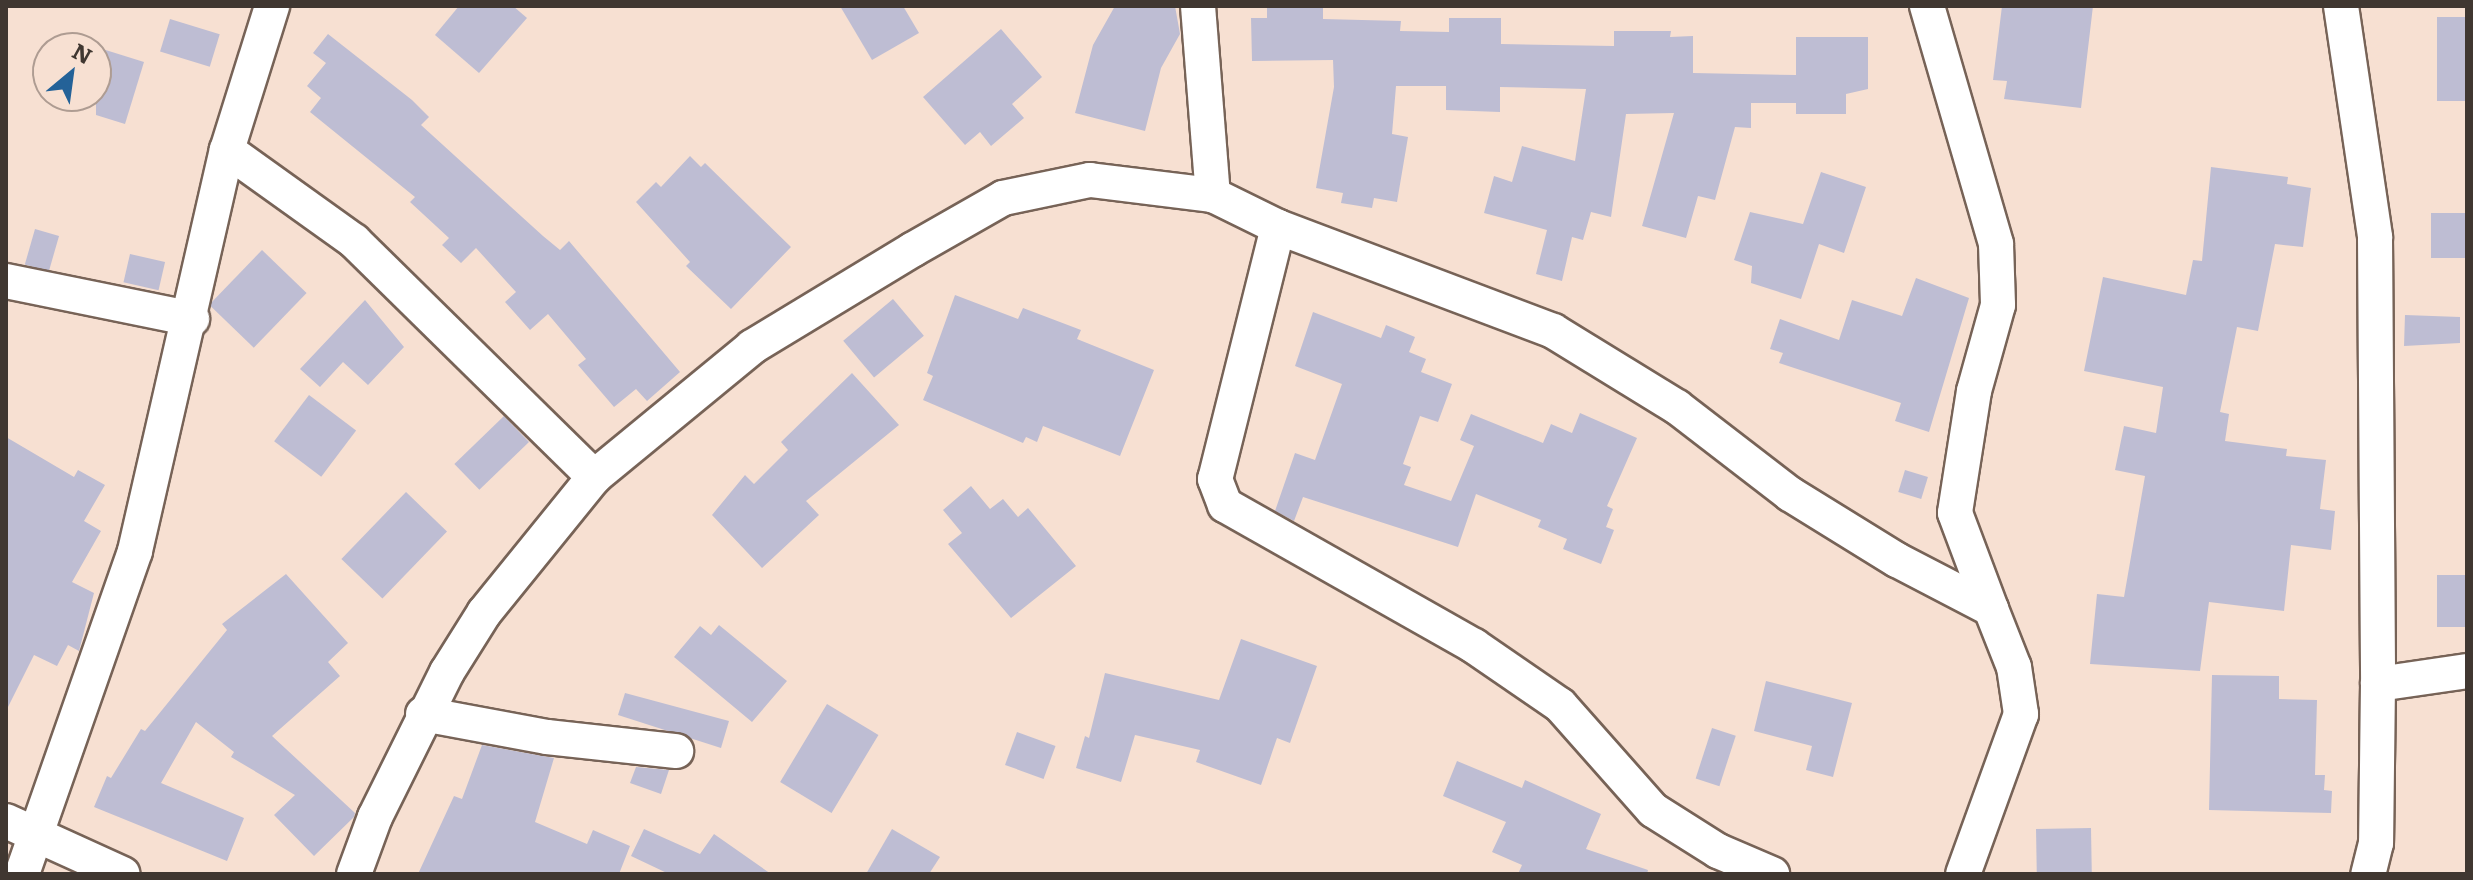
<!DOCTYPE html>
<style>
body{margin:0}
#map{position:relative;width:2473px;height:880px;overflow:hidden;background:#f7e0d2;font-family:Literata,serif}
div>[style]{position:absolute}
.building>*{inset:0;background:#bebdd3;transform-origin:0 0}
.roads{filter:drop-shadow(2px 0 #776357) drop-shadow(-2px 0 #776357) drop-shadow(0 2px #776357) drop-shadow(0 -2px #776357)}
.street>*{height:34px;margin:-17px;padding:0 17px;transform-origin:17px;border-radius:17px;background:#fff}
span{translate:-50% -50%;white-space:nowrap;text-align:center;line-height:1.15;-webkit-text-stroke:8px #f7e0d2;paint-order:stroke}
.frame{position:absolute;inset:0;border:8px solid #403731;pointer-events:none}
.north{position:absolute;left:32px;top:32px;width:80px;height:80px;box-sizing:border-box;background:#f7e0d2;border:2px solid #ae9c92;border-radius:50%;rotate:29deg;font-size:22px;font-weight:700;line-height:32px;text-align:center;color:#403731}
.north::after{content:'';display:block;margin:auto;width:28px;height:36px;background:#246298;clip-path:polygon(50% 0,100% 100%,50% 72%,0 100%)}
</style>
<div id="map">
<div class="building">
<div style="clip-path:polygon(459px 6px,513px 6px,527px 18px,479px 73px,435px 35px)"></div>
<div style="clip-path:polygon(840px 6px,903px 6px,919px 33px,872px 60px)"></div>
<div style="clip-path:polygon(1115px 6px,1175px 6px,1180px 34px,1161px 68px,1145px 131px,1075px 113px,1093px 45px)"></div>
<div style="clip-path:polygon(1267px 6px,1323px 8px,1323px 19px,1401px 21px,1400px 31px,1449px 32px,1449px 18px,1501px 18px,1501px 44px,1614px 46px,1614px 31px,1671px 31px,1670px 37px,1693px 36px,1693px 73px,1796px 75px,1796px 37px,1868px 37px,1868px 89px,1846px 94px,1846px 114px,1796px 114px,1796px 103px,1751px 103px,1751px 128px,1735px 127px,1715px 200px,1698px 196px,1686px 238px,1642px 226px,1674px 113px,1626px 114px,1611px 217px,1591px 212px,1583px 240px,1572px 237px,1562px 281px,1536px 274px,1547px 230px,1484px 213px,1494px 176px,1512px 182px,1522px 146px,1575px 161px,1586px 89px,1500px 87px,1500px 112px,1446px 110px,1446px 86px,1396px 86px,1392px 134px,1408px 137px,1397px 202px,1374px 198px,1372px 208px,1341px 203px,1343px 193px,1316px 188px,1334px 87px,1333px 60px,1252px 61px,1251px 18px,1267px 18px)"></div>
<div style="clip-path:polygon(2002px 6px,2093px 6px,2081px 108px,2004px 99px,2007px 81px,1993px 80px)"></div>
<div style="left:2437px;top:17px;width:30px;height:84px"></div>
<div style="left:170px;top:19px;width:52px;height:34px;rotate:17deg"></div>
<div style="clip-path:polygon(1001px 29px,1042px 77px,1012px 104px,1024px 118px,991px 146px,980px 132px,965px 145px,923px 97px)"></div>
<div style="clip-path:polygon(328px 34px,412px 100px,429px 117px,421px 125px,543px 236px,560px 250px,569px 241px,680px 372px,647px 401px,636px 389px,614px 407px,578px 365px,586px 359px,548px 314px,530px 330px,505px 302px,516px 292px,476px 248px,461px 263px,442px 245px,449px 238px,410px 202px,415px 197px,310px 112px,321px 98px,307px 86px,326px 63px,313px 53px)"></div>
<div style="clip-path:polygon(96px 47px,144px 62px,125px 124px,96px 115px)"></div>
<div style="clip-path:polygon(690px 156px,701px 167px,705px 163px,791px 247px,731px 309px,686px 266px,690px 262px,636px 202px,656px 182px,661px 187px)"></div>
<div style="clip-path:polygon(2211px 167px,2288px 177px,2287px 184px,2311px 188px,2303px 247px,2275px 244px,2258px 331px,2237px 327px,2220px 412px,2229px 414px,2225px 441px,2287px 449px,2286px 456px,2326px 460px,2320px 509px,2335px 511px,2331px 550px,2291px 545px,2284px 611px,2209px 602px,2200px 671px,2090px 664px,2097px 594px,2124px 597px,2145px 476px,2115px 470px,2124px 426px,2156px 433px,2163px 387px,2084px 371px,2103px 277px,2186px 295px,2193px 260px,2202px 261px)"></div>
<div style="clip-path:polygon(1821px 172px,1866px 187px,1844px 253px,1819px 244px,1801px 299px,1751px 283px,1752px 266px,1734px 260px,1750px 212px,1803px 224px)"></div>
<div style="left:2431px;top:213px;width:36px;height:45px"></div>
<div style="left:35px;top:229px;width:25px;height:37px;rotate:16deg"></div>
<div style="left:262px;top:250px;width:62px;height:76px;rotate:44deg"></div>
<div style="left:130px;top:254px;width:36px;height:29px;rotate:13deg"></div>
<div style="clip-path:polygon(1916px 278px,1969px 298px,1929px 432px,1895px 421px,1901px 403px,1779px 363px,1783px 353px,1770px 349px,1780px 319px,1839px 340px,1852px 300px,1902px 316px)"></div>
<div style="clip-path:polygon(955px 295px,1018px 319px,1023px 308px,1081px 330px,1077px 339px,1154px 370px,1120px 456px,1043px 426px,1037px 442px,1026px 437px,1023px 443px,923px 400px,933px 376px,927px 373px)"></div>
<div style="left:893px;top:299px;width:48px;height:65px;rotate:50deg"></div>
<div style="clip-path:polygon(365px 300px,404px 347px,368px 385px,343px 362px,320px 387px,300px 369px)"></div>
<div style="clip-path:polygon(1313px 312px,1381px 338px,1386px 325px,1415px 337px,1409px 352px,1426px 359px,1421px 372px,1452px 384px,1438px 422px,1420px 416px,1403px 464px,1411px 467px,1404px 485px,1451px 501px,1474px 446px,1460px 440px,1471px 414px,1543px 443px,1551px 424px,1572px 433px,1580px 413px,1637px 438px,1607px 506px,1613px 509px,1606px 527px,1614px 530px,1601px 564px,1563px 549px,1567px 539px,1538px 527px,1541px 520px,1476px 494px,1458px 547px,1303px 497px,1294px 521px,1275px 511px,1295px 453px,1315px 460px,1342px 384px,1295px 366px)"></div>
<div style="clip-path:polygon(2405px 315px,2460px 317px,2460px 343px,2404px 346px)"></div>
<div style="clip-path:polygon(852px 373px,899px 425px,806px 501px,819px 515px,762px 568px,712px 515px,745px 475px,754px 484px,788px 450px,781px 442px)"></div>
<div style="left:309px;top:395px;width:59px;height:58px;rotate:37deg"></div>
<div style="left:504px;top:416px;width:36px;height:69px;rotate:46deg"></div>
<div style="clip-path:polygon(6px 437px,74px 477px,78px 470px,105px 485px,84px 521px,101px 531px,72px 582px,94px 593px,79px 651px,68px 645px,57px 666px,34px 655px,6px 711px)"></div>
<div style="left:1905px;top:470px;width:24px;height:23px;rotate:17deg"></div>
<div style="clip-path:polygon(971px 486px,990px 509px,1003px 499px,1018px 517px,1028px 508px,1076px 566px,1011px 618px,948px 544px,962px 533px,943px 510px)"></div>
<div style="left:406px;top:492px;width:57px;height:93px;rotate:44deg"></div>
<div style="clip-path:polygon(286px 574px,348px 643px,328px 662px,340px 676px,272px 736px,355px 813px,354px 817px,314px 856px,274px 815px,295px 795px,231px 757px,234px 752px,196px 722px,161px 783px,244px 818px,227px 861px,94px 807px,107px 776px,111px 778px,141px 729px,145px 731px,227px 630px,222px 624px)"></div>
<div style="left:2437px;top:575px;width:30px;height:52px"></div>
<div style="clip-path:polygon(719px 625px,787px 681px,752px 722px,674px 657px,700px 626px,711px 635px)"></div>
<div style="clip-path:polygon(1241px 639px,1317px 666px,1290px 743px,1277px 738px,1261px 785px,1196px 762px,1200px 750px,1135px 735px,1121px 782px,1076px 768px,1085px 736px,1089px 738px,1105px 673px,1219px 700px)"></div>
<div style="clip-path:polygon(2212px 675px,2279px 676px,2279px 699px,2317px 700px,2315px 775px,2325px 775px,2324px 790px,2332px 791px,2331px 813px,2209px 810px)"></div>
<div style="clip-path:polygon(1766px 681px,1852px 703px,1833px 777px,1806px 770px,1812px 746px,1754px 731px)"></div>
<div style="clip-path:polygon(625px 693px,729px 721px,721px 748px,618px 715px)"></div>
<div style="left:827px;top:704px;width:60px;height:91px;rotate:31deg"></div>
<div style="left:1712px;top:728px;width:25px;height:53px;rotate:18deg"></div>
<div style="left:1017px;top:732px;width:41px;height:35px;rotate:20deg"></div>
<div style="clip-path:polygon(482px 745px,554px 758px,535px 822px,587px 844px,593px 830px,630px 846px,619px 874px,418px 874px,454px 796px,462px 799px)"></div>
<div style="clip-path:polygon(1457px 761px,1522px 788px,1525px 780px,1601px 814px,1586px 849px,1648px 870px,1647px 874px,1518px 874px,1522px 865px,1492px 852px,1506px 822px,1443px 796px)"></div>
<div style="clip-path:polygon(636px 767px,669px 770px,661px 794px,630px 783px)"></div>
<div style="left:2091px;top:828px;width:46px;height:55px;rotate:89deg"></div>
<div style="clip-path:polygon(644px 829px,700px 854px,714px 834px,771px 874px,669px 874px,631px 856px)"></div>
<div style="clip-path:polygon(892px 829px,940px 857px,929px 874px,866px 874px)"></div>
</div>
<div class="roads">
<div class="street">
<div style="left:1198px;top:6px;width:190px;rotate:85.5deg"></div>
<div style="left:1927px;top:6px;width:248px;rotate:73.8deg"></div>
<div style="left:1996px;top:244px;width:61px;rotate:88.1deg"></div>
<div style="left:1998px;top:305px;width:89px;rotate:105.6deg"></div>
<div style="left:1974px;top:391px;width:123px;rotate:98.9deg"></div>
<div style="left:1955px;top:513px;width:103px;rotate:69.4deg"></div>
<div style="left:2341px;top:6px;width:233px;rotate:81.6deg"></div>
<div style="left:2375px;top:237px;width:447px;rotate:89.6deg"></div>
<div style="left:2378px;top:684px;width:159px;rotate:90.7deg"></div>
<div style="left:2376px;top:843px;width:32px;rotate:104deg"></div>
<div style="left:227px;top:150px;width:156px;rotate:35.6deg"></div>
<div style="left:354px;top:241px;width:337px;rotate:44.5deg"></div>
<div style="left:1278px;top:227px;width:260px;rotate:104deg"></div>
<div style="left:1215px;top:479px;width:28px;rotate:69deg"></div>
<div style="left:1225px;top:505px;width:286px;rotate:29.5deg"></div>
<div style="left:1474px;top:646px;width:104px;rotate:34.5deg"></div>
<div style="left:1560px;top:705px;width:140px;rotate:48.5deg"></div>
<div style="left:1653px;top:810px;width:77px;rotate:32.2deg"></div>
<div style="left:1718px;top:851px;width:59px;rotate:23.1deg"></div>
<div style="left:6px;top:281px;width:190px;rotate:11.5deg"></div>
<div style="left:2378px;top:684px;width:90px;rotate:-8.3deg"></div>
<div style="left:423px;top:714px;width:126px;rotate:10.5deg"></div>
<div style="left:547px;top:737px;width:130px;rotate:6.2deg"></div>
<div style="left:6px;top:821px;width:128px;rotate:24.4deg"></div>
<div style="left:22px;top:874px;width:342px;rotate:-70.7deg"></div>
<div style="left:135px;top:551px;width:411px;rotate:-77.1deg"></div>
<div style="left:227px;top:150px;width:151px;rotate:-72.6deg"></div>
<div style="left:354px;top:874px;width:61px;rotate:-69.8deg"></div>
<div style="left:375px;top:817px;width:162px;rotate:-63.6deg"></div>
<div style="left:447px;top:672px;width:70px;rotate:-57.9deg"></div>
<div style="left:484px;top:613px;width:175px;rotate:-51deg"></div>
<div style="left:594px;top:477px;width:205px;rotate:-39.4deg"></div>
<div style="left:752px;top:347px;width:187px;rotate:-31.2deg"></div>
<div style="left:912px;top:250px;width:105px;rotate:-29.7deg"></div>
<div style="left:1003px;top:198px;width:89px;rotate:-11.7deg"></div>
<div style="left:1090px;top:180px;width:124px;rotate:7deg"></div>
<div style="left:1213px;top:195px;width:72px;rotate:26.2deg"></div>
<div style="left:1278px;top:227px;width:294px;rotate:20.7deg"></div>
<div style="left:1553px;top:331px;width:145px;rotate:31.5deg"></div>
<div style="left:1677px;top:407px;width:143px;rotate:37.6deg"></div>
<div style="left:1790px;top:494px;width:126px;rotate:31.7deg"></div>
<div style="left:1897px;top:560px;width:106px;rotate:27.5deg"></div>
<div style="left:1991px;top:609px;width:62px;rotate:68.4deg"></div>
<div style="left:2014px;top:667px;width:48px;rotate:81.5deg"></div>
<div style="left:2021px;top:714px;width:170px;rotate:109.9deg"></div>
</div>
</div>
<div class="frame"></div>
<div class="north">N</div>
</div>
